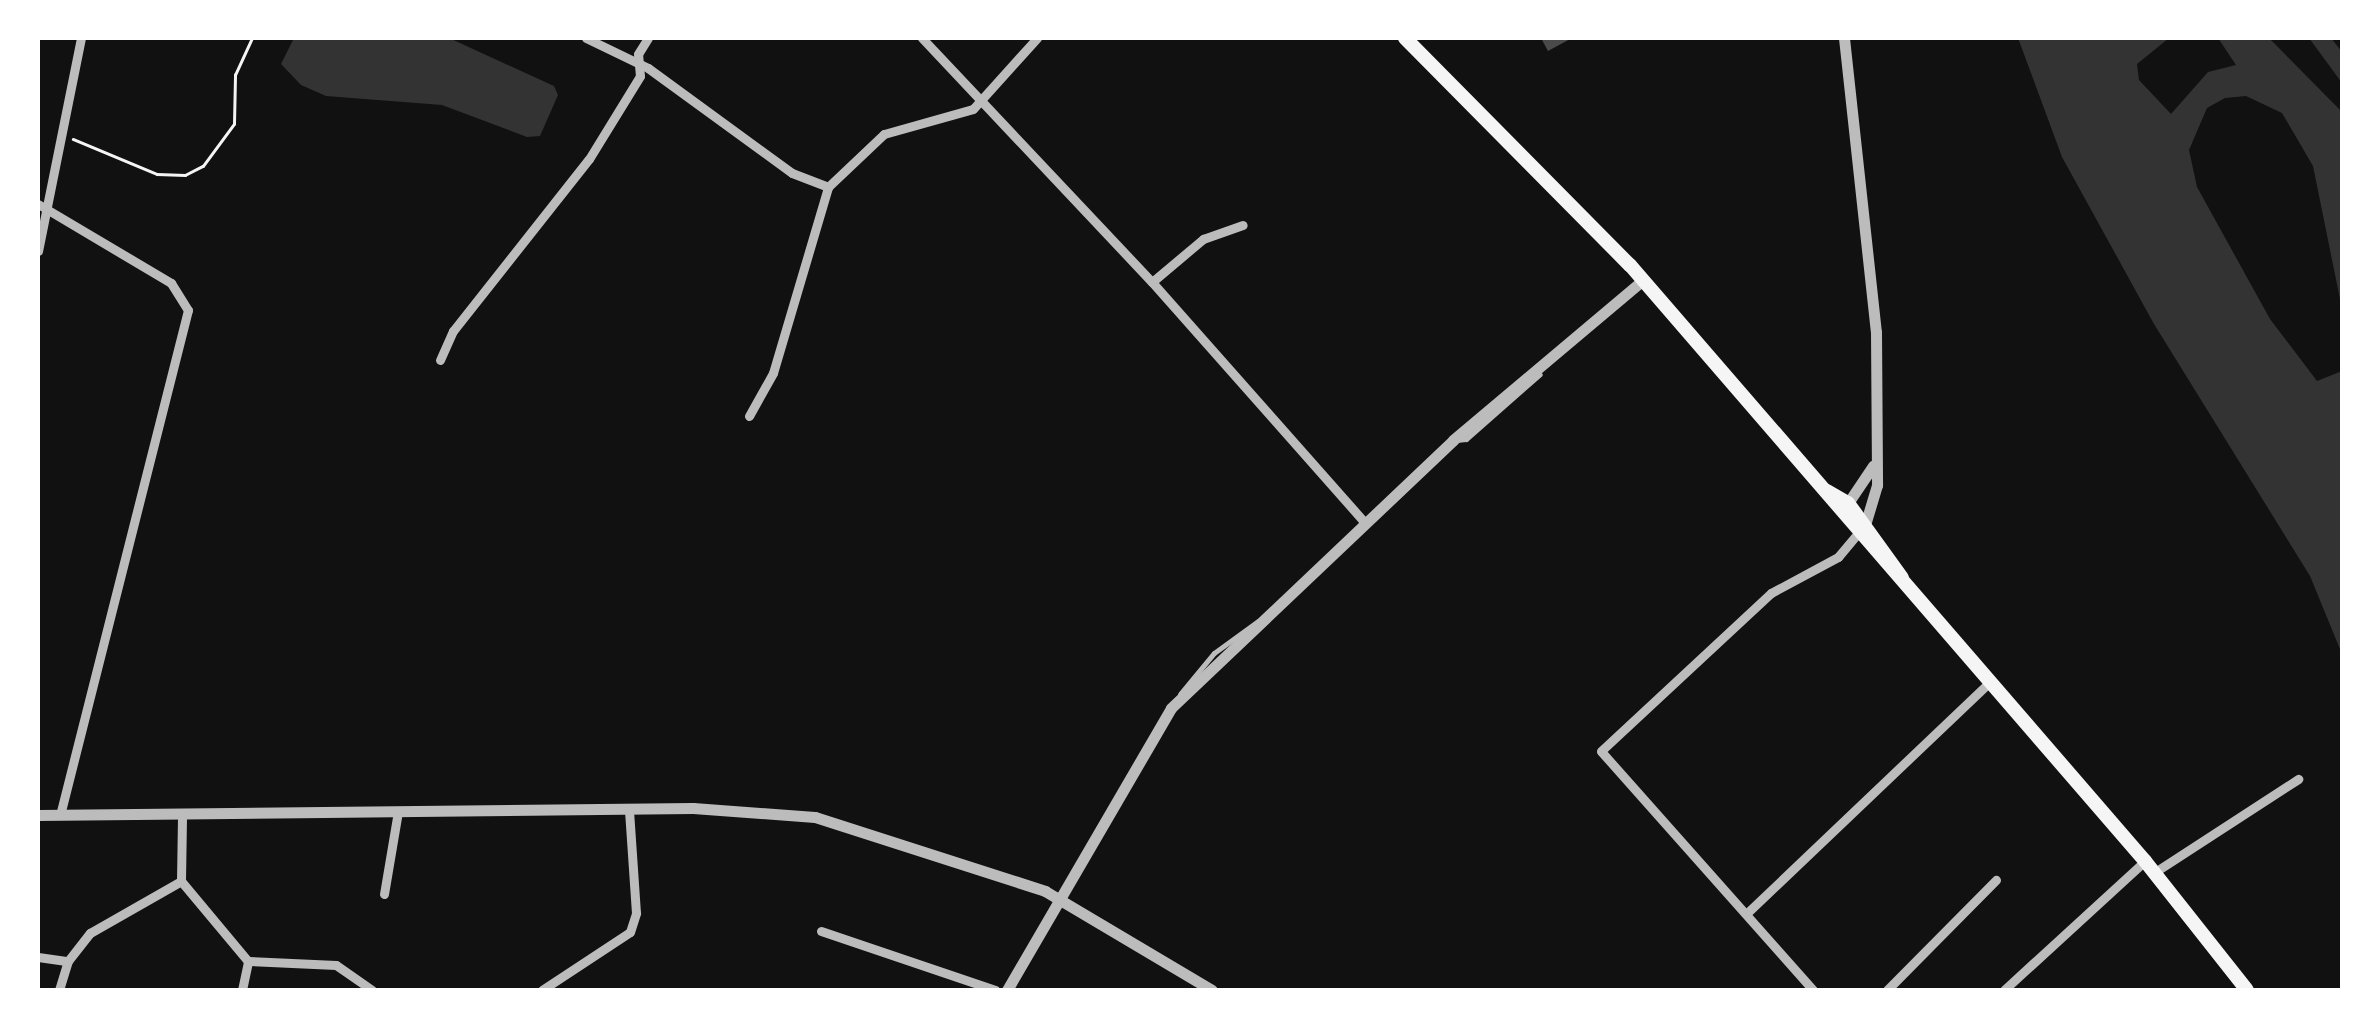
<!DOCTYPE html>
<style>
body{margin:0}
#map{position:relative;width:2380px;height:1028px;overflow:hidden;background:#111;font-family:Mulish,sans-serif}
div>[style]{position:absolute}
.water>*{inset:0;background:#333}
.building>*{inset:0;background:#4a4a4a}
.path>*{height:2.5px;margin:-1.25px;padding:0 1.25px;transform-origin:1.25px;border-radius:1.25px;background:#f5f5f5}
.service>*{height:5px;margin:-2.5px;padding:0 2.5px;transform-origin:2.5px;border-radius:2.5px;background:#bcbcbc}
.minor>*{height:9px;margin:-4.5px;padding:0 4.5px;transform-origin:4.5px;border-radius:4.5px;background:#bcbcbc}
.tertiary>*{height:11px;margin:-5.5px;padding:0 5.5px;transform-origin:5.5px;border-radius:5.5px;background:#bcbcbc}
.primary>*{height:14px;margin:-7px;padding:0 7px;transform-origin:7px;border-radius:7px;background:#f5f5f5}
span{translate:-50% -50%;white-space:nowrap;text-align:center;line-height:1.15;-webkit-text-stroke:10px #fff;paint-order:stroke}
.frame{position:absolute;inset:0;border:40px solid #fff;pointer-events:none}
</style>
<div id="map">
<div class="water">
<div style="clip-path:polygon(294px 38px,449px 38px,554px 86px,558px 95px,540px 136px,527px 137px,442px 105px,326px 96px,301px 85px,281px 64px)"></div>
<div style="clip-path:polygon(2018px 38px,2169px 38px,2137px 64px,2139px 80px,2171px 114px,2208px 72px,2236px 65px,2218px 38px,2269px 38px,2342px 112px,2342px 309px,2313px 166px,2282px 113px,2246px 96px,2225px 98px,2207px 108px,2189px 150px,2197px 187px,2270px 319px,2317px 381px,2342px 371px,2342px 654px,2310px 576px,2154px 324px,2062px 157px)"></div>
<div style="clip-path:polygon(2309px 38px,2331px 38px,2342px 52px,2342px 83px)"></div>
</div>
<div class="building">
<div style="clip-path:polygon(1541px 38px,1572px 38px,1548px 51px)"></div>
</div>
<div class="path">
<div style="left:73px;top:139px;width:91px;rotate:22.6deg"></div>
<div style="left:157px;top:174px;width:28px;rotate:2deg"></div>
<div style="left:185px;top:175px;width:20px;rotate:-27deg"></div>
<div style="left:203px;top:166px;width:52px;rotate:-53.6deg"></div>
<div style="left:234px;top:124px;width:49px;rotate:-88.8deg"></div>
<div style="left:235px;top:75px;width:41px;rotate:-65.3deg"></div>
</div>
<div class="service">
<div style="left:1456px;top:440px;width:10px;rotate:-6deg"></div>
<div style="left:1466px;top:439px;width:98px;rotate:-41.3deg"></div>
<div style="left:1180px;top:694px;width:53px;rotate:-50.3deg"></div>
<div style="left:1214px;top:653px;width:54px;rotate:-36deg"></div>
</div>
<div class="minor">
<div style="left:586px;top:38px;width:69px;rotate:25.8deg"></div>
<div style="left:648px;top:68px;width:178px;rotate:36.1deg"></div>
<div style="left:792px;top:173px;width:39px;rotate:21deg"></div>
<div style="left:828px;top:187px;width:77px;rotate:-43.4deg"></div>
<div style="left:884px;top:134px;width:92px;rotate:-15.7deg"></div>
<div style="left:973px;top:109px;width:96px;rotate:-48deg"></div>
<div style="left:922px;top:38px;width:335px;rotate:46.7deg"></div>
<div style="left:1152px;top:282px;width:320px;rotate:48.5deg"></div>
<div style="left:38px;top:204px;width:155px;rotate:30.7deg"></div>
<div style="left:171px;top:283px;width:32px;rotate:58deg"></div>
<div style="left:188px;top:310px;width:521px;rotate:104.22deg"></div>
<div style="left:38px;top:251px;width:217px;rotate:-78.6deg"></div>
<div style="left:1152px;top:282px;width:67px;rotate:-40.1deg"></div>
<div style="left:1203px;top:239px;width:42px;rotate:-19.3deg"></div>
<div style="left:440px;top:360px;width:32px;rotate:-66deg"></div>
<div style="left:453px;top:331px;width:219px;rotate:-51.7deg"></div>
<div style="left:589px;top:159px;width:97px;rotate:-58.4deg"></div>
<div style="left:640px;top:76px;width:22px;rotate:-95deg"></div>
<div style="left:638px;top:54px;width:19px;rotate:-58deg"></div>
<div style="left:749px;top:416px;width:49px;rotate:-60.8deg"></div>
<div style="left:773px;top:373px;width:194px;rotate:-73.5deg"></div>
<div style="left:2155px;top:872px;width:171px;rotate:-33deg"></div>
<div style="left:181px;top:881px;width:104px;rotate:50.1deg"></div>
<div style="left:248px;top:961px;width:88px;rotate:2.6deg"></div>
<div style="left:336px;top:965px;width:44px;rotate:34.8deg"></div>
<div style="left:384px;top:894px;width:84px;rotate:-80.4deg"></div>
<div style="left:1746px;top:914px;width:338px;rotate:-43.6deg"></div>
<div style="left:821px;top:931px;width:184px;rotate:18.7deg"></div>
<div style="left:38px;top:957px;width:30px;rotate:8deg"></div>
<div style="left:59px;top:990px;width:30px;rotate:-73deg"></div>
<div style="left:68px;top:961px;width:36px;rotate:-52deg"></div>
<div style="left:90px;top:933px;width:105px;rotate:-29.7deg"></div>
<div style="left:181px;top:881px;width:66px;rotate:-89.1deg"></div>
<div style="left:242px;top:990px;width:30px;rotate:-78deg"></div>
<div style="left:542px;top:990px;width:105px;rotate:-33.4deg"></div>
<div style="left:630px;top:932px;width:20px;rotate:-72deg"></div>
<div style="left:636px;top:913px;width:104px;rotate:-93.9deg"></div>
<div style="left:1813px;top:990px;width:319px;rotate:-131.6deg"></div>
<div style="left:1601px;top:751px;width:232px;rotate:-42.9deg"></div>
<div style="left:1771px;top:593px;width:76px;rotate:-28.2deg"></div>
<div style="left:1838px;top:557px;width:34px;rotate:-50deg"></div>
<div style="left:1887px;top:990px;width:155px;rotate:-45.3deg"></div>
<div style="left:2004px;top:990px;width:191px;rotate:-42.5deg"></div>
</div>
<div class="tertiary">
<div style="left:1844px;top:38px;width:296px;rotate:83.8deg"></div>
<div style="left:1876px;top:332px;width:153px;rotate:89.6deg"></div>
<div style="left:1877px;top:485px;width:42px;rotate:106.7deg"></div>
<div style="left:1848px;top:503px;width:45px;rotate:-56deg"></div>
<div style="left:38px;top:815px;width:655px;rotate:-0.61deg"></div>
<div style="left:693px;top:808px;width:122px;rotate:4.2deg"></div>
<div style="left:815px;top:817px;width:242px;rotate:17.8deg"></div>
<div style="left:1045px;top:891px;width:194px;rotate:30.7deg"></div>
<div style="left:1007px;top:990px;width:326px;rotate:-59.8deg"></div>
<div style="left:1171px;top:708px;width:389px;rotate:-43.5deg"></div>
<div style="left:1453px;top:440px;width:247px;rotate:-40.1deg"></div>
</div>
<div class="primary">
<div style="left:1405px;top:38px;width:320px;rotate:45.3deg"></div>
<div style="left:1630px;top:265px;width:788px;rotate:49.17deg"></div>
<div style="left:2145px;top:861px;width:164px;rotate:51.7deg"></div>
<div style="left:1827px;top:491px;width:24px;rotate:30deg"></div>
<div style="left:1848px;top:503px;width:92px;rotate:54.2deg"></div>
</div>
<div class="frame"></div>
</div>
